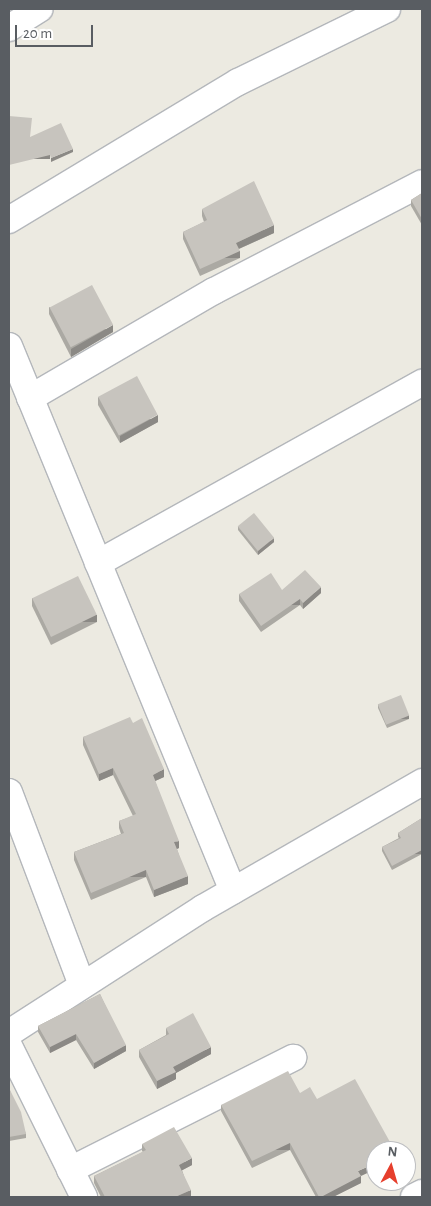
<!DOCTYPE html>
<style>
body{margin:0}
#map{position:relative;width:431px;height:1206px;overflow:hidden;background:#eceae1;font-family:"Alegreya Sans",sans-serif}
div>[style]{position:absolute}
.roads{filter:drop-shadow(1px 0 #b4b7bb) drop-shadow(-1px 0 #b4b7bb) drop-shadow(0 1px #b4b7bb) drop-shadow(0 -1px #b4b7bb)}
.minor>*{height:26px;margin:-13px;padding:0 13px;transform-origin:13px;border-radius:13px;background:#fff}
.wall>*{inset:0;background:#aba9a3}
.shaded-wall>*{inset:0;background:#8b8985;transform-origin:0 0}
.building>*{inset:0;background:#c7c4be;transform-origin:0 0}
span{translate:-50% -50%;white-space:nowrap;text-align:center;line-height:1.15;-webkit-text-stroke:4px #fff;paint-order:stroke}
.frame{position:absolute;inset:0;border:10px solid #595d62;pointer-events:none}
.north{position:absolute;left:366px;top:1141px;width:50px;height:50px;box-sizing:border-box;background:#fff;border:1px solid #bdbec0;border-radius:50%;rotate:6deg;font-size:14px;font-weight:700;line-height:20px;text-align:center;color:#595d62}
.north::after{content:'';display:block;margin:auto;width:18px;height:22px;background:#e63f2d;clip-path:polygon(50% 0,100% 100%,50% 72%,0 100%)}
.scale{position:absolute;left:15px;top:25px;width:78px;height:22px;box-sizing:border-box;border:2px solid #595d62;border-top:0;padding-left:6px;font-size:15px;line-height:18px;white-space:nowrap;color:#595d62;-webkit-text-stroke:4px #fff;paint-order:stroke}
</style>
<div id="map">
<div class="roads">
<div class="minor">
<div style="left:9px;top:28px;width:36px;rotate:-32deg"></div>
<div style="left:9px;top:220px;width:267px;rotate:-31.1deg"></div>
<div style="left:238px;top:82px;width:166px;rotate:-26.1deg"></div>
<div style="left:9px;top:346px;width:589px;rotate:67.66deg"></div>
<div style="left:30px;top:398px;width:213px;rotate:-30.2deg"></div>
<div style="left:214px;top:291px;width:234px;rotate:-27.4deg"></div>
<div style="left:98px;top:563px;width:371px;rotate:-29.1deg"></div>
<div style="left:9px;top:792px;width:206px;rotate:69.3deg"></div>
<div style="left:9px;top:1033px;width:231px;rotate:-32.8deg"></div>
<div style="left:203px;top:908px;width:253px;rotate:-29.9deg"></div>
<div style="left:9px;top:1046px;width:169px;rotate:63.6deg"></div>
<div style="left:70px;top:1170px;width:250px;rotate:-26.7deg"></div>
<div style="left:414px;top:1197px;width:9px;rotate:-27deg"></div>
</div>
</div>
<div class="wall">
<div style="clip-path:polygon(422px 193px,422px 225px,411px 206px,411px 200px)"></div>
<div style="clip-path:polygon(202px 209px,274px 233px,239px 249px,240px 258px,200px 276px,183px 239px,183px 232px,204px 222px,202px 216px)"></div>
<div style="clip-path:polygon(49px 307px,113px 332px,71px 357px,49px 314px)"></div>
<div style="clip-path:polygon(98px 397px,158px 422px,120px 443px,98px 405px)"></div>
<div style="clip-path:polygon(238px 526px,274px 542px,258px 555px,238px 530px)"></div>
<div style="clip-path:polygon(282px 590px,321px 593px,303px 609px,300px 605px,261px 632px,239px 601px,239px 594px)"></div>
<div style="clip-path:polygon(32px 598px,97px 622px,51px 645px,32px 606px)"></div>
<div style="clip-path:polygon(378px 704px,409px 719px,387px 728px,378px 708px)"></div>
<div style="clip-path:polygon(133px 723px,164px 777px,155px 781px,179px 848px,177px 849px,188px 884px,154px 897px,146px 877px,91px 900px,74px 860px,74px 852px,121px 834px,119px 828px,119px 821px,133px 816px,113px 775px,99px 781px,83px 745px,83px 737px)"></div>
<div style="clip-path:polygon(422px 818px,422px 854px,392px 870px,382px 851px,382px 847px,399px 838px,398px 837px,398px 833px)"></div>
<div style="clip-path:polygon(100px 994px,126px 1051px,94px 1069px,76px 1040px,50px 1053px,38px 1032px,38px 1026px)"></div>
<div style="clip-path:polygon(166px 1028px,211px 1054px,176px 1073px,176px 1079px,157px 1089px,139px 1057px,139px 1050px,166px 1035px)"></div>
<div style="clip-path:polygon(9px 1088px,26px 1134px,26px 1138px,9px 1141px)"></div>
<div style="clip-path:polygon(300px 1093px,361px 1176px,361px 1183px,333px 1197px,316px 1197px,290px 1150px,252px 1168px,221px 1111px,221px 1105px)"></div>
<div style="clip-path:polygon(142px 1144px,192px 1165px,182px 1170px,191px 1197px,101px 1197px,94px 1183px,94px 1176px,143px 1152px,142px 1151px)"></div>
</div>
<div class="shaded-wall">
<div style="clip-path:polygon(73px 149px,73px 152px,51px 162px,51px 158px)"></div>
<div style="left:50px;top:155px;width:4px;height:42px;rotate:90deg"></div>
<div style="clip-path:polygon(274px 225px,274px 233px,236px 250px,236px 243px)"></div>
<div style="left:240px;top:251px;width:7px;height:44px;rotate:90deg"></div>
<div style="clip-path:polygon(113px 325px,113px 332px,71px 357px,71px 349px)"></div>
<div style="clip-path:polygon(158px 415px,158px 422px,120px 443px,120px 436px)"></div>
<div style="clip-path:polygon(274px 538px,274px 542px,258px 555px,258px 551px)"></div>
<div style="clip-path:polygon(321px 587px,321px 593px,303px 609px,303px 603px)"></div>
<div style="left:300px;top:599px;width:6px;height:47px;rotate:90deg"></div>
<div style="left:97px;top:615px;width:7px;height:51px;rotate:90deg"></div>
<div style="left:409px;top:715px;width:4px;height:24px;rotate:90deg"></div>
<div style="clip-path:polygon(113px 768px,113px 775px,99px 781px,99px 774px)"></div>
<div style="clip-path:polygon(164px 769px,164px 777px,153px 782px,153px 775px)"></div>
<div style="clip-path:polygon(179px 841px,179px 848px,174px 850px,174px 842px)"></div>
<div style="left:422px;top:850px;width:4px;height:34px;rotate:90deg"></div>
<div style="left:146px;top:870px;width:7px;height:60px;rotate:90deg"></div>
<div style="clip-path:polygon(188px 876px,188px 884px,154px 897px,154px 890px)"></div>
<div style="clip-path:polygon(76px 1034px,76px 1040px,50px 1053px,50px 1047px)"></div>
<div style="clip-path:polygon(126px 1045px,126px 1051px,94px 1069px,94px 1063px)"></div>
<div style="clip-path:polygon(211px 1047px,211px 1054px,176px 1073px,176px 1079px,157px 1089px,157px 1081px,173px 1067px)"></div>
<div style="left:290px;top:1143px;width:7px;height:42px;rotate:90deg"></div>
<div style="clip-path:polygon(192px 1158px,192px 1165px,179px 1172px,179px 1165px)"></div>
<div style="clip-path:polygon(376px 1163px,376px 1169px,361px 1176px,361px 1183px,333px 1197px,321px 1197px,358px 1171px)"></div>
<div style="clip-path:polygon(191px 1190px,191px 1197px,175px 1197px)"></div>
</div>
<div class="building">
<div style="clip-path:polygon(9px 116px,32px 118px,30px 137px,61px 123px,73px 149px,51px 158px,50px 155px,9px 165px)"></div>
<div style="clip-path:polygon(254px 181px,274px 225px,236px 243px,240px 251px,200px 269px,183px 232px,207px 220px,202px 209px)"></div>
<div style="clip-path:polygon(422px 193px,422px 219px,411px 200px)"></div>
<div style="left:92px;top:285px;width:45px;height:48px;rotate:62deg"></div>
<div style="left:137px;top:376px;width:44px;height:44px;rotate:62deg"></div>
<div style="left:254px;top:513px;width:32px;height:21px;rotate:51deg"></div>
<div style="clip-path:polygon(305px 570px,321px 587px,303px 603px,300px 599px,261px 626px,239px 594px,271px 573px,282px 590px)"></div>
<div style="left:78px;top:576px;width:43px;height:51px;rotate:64deg"></div>
<div style="left:401px;top:695px;width:22px;height:25px;rotate:68deg"></div>
<div style="clip-path:polygon(130px 717px,133px 723px,142px 718px,164px 769px,153px 775px,179px 841px,174px 842px,188px 876px,154px 890px,146px 870px,91px 893px,74px 852px,124px 833px,119px 821px,136px 814px,113px 768px,99px 774px,83px 737px)"></div>
<div style="clip-path:polygon(422px 818px,422px 850px,392px 866px,382px 847px,401px 838px,398px 833px)"></div>
<div style="clip-path:polygon(100px 994px,126px 1045px,94px 1063px,76px 1034px,50px 1047px,38px 1026px)"></div>
<div style="clip-path:polygon(193px 1013px,211px 1047px,173px 1067px,176px 1072px,157px 1081px,139px 1050px,169px 1034px,166px 1028px)"></div>
<div style="clip-path:polygon(288px 1071px,300px 1093px,310px 1087px,317px 1099px,355px 1079px,395px 1151px,376px 1151px,376px 1163px,358px 1171px,361px 1176px,321px 1197px,319px 1197px,290px 1143px,252px 1161px,221px 1105px)"></div>
<div style="clip-path:polygon(9px 1088px,21px 1112px,26px 1134px,9px 1137px)"></div>
<div style="clip-path:polygon(174px 1127px,192px 1158px,179px 1165px,191px 1190px,175px 1197px,105px 1197px,94px 1176px,146px 1150px,142px 1144px)"></div>
</div>
<div class="frame"></div>
<div class="north">N</div>
<div class="scale">20 m</div>
</div>
